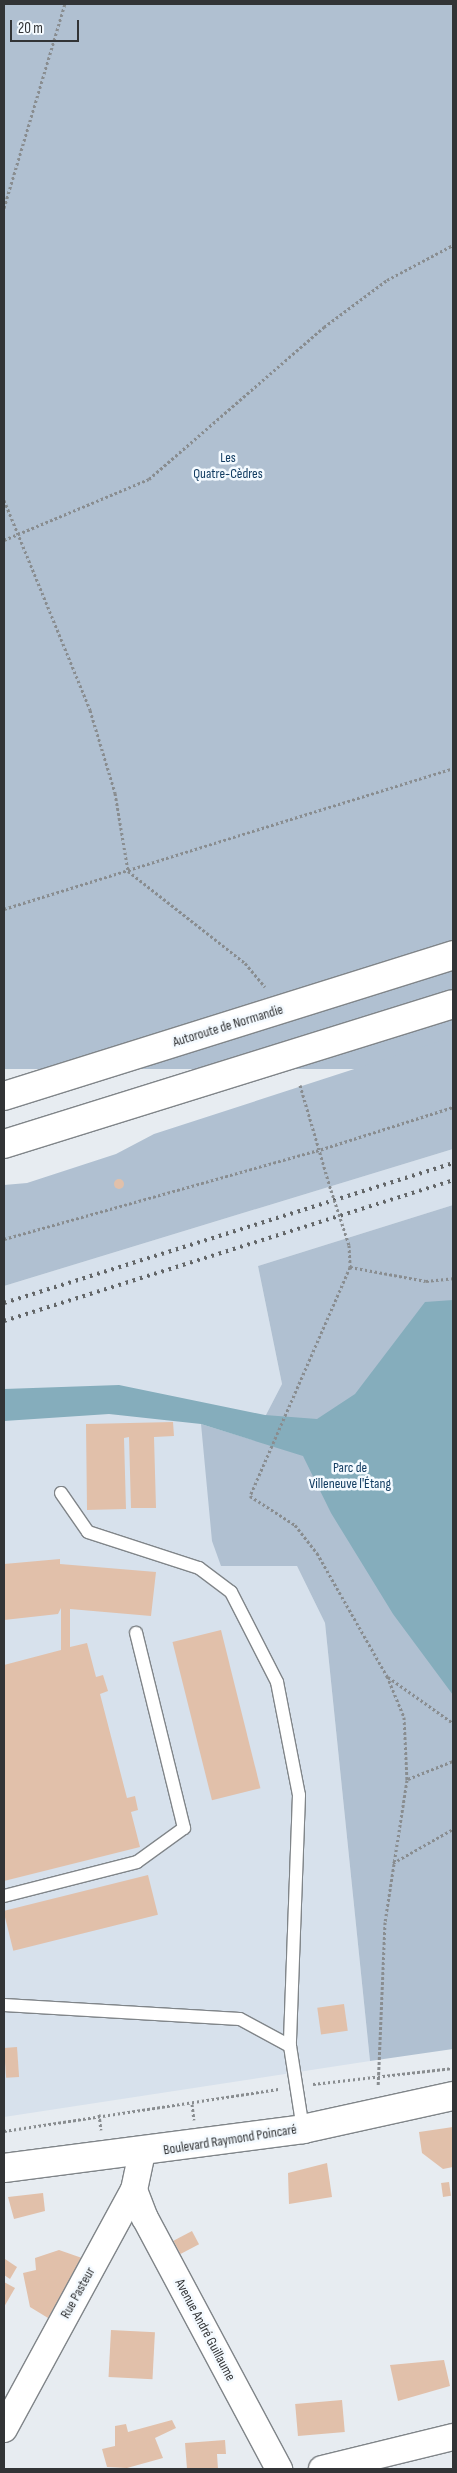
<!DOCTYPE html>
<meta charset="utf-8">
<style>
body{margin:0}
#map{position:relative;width:457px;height:2473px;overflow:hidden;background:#e7ecf1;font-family:"Sofia Sans Condensed",sans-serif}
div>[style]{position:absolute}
.built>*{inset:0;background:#d7e1ec}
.green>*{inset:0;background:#b0c0d1;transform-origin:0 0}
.water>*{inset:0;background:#85adbc}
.building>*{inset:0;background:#e1c0aa;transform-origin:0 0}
.round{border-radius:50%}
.path>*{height:3px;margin-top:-1.5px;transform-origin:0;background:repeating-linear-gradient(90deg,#898d90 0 2.5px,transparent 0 5px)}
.roads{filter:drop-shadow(1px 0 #808589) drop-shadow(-1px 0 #808589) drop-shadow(0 1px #808589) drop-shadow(0 -1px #808589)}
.lane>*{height:12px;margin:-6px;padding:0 6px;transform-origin:6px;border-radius:6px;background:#fff}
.street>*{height:26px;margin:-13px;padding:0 13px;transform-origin:13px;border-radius:13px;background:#fff}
.primary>*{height:28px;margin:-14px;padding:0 14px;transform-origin:14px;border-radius:14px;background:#fff}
.highway>*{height:28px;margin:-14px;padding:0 14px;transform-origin:14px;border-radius:14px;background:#fff}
.rail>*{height:4px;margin-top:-2px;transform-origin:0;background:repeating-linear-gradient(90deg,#636668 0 2.5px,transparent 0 7.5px)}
.path-bridge>*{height:3px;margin-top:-1.5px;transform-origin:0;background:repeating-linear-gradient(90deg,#898d90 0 2.5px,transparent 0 5px)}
span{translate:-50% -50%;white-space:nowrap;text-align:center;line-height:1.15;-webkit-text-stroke:5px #f4faff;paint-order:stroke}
.park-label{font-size:14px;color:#133d62}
.street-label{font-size:14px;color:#323436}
.frame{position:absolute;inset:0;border:5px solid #323436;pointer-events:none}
.scale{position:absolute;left:10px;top:20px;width:69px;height:22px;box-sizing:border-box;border:2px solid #323436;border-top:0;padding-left:6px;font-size:15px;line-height:18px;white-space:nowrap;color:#323436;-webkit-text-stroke:4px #f4faff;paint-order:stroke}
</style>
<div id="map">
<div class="built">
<div style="clip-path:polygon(453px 1149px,453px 1205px,258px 1266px,282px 1384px,253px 1440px,201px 1424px,297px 1566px,325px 1623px,370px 2061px,4px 2117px,4px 1286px)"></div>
</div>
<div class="green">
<div style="left:4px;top:4px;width:449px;height:1065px"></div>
<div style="clip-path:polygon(453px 1037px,453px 1149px,4px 1286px,4px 1185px,27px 1183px,116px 1154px,154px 1134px)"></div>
<div style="clip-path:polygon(453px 1205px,453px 2049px,370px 2061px,325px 1623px,297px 1566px,221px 1566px,212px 1541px,201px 1424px,253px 1440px,282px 1384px,258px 1266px)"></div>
</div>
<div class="water">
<div style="clip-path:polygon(453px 1300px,453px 1695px,393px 1614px,331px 1513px,303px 1456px,201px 1424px,109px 1414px,4px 1421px,4px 1389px,119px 1385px,265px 1415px,317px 1419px,355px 1394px,425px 1302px)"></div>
</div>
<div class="building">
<div class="round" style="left:114px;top:1179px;width:10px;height:10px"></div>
<div style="clip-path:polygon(173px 1422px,174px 1436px,154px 1437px,156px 1508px,131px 1508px,129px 1437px,124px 1438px,126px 1509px,87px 1510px,86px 1424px)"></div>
<div style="clip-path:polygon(60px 1559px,60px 1564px,156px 1572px,151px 1616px,70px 1609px,70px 1647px,87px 1643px,96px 1677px,103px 1675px,108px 1691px,100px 1694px,127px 1798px,135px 1796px,138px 1810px,131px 1812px,140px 1847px,4px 1881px,4px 1665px,61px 1650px,61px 1608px,58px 1614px,4px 1620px,4px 1564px)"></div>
<div style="left:221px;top:1630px;width:163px;height:50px;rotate:76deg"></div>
<div style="left:148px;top:1875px;width:41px;height:149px;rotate:76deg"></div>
<div style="left:344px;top:2004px;width:27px;height:27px;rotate:82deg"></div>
<div style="left:17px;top:2047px;width:30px;height:13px;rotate:86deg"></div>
<div style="clip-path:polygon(453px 2127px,453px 2167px,443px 2169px,422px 2153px,419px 2132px)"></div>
<div style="clip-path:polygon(327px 2163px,332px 2197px,289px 2204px,288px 2173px)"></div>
<div style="left:449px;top:2182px;width:14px;height:8px;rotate:82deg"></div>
<div style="clip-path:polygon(43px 2193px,45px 2211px,14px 2219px,8px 2197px)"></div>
<div style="left:192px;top:2231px;width:15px;height:21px;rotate:62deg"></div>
<div style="clip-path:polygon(59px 2250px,82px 2258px,48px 2318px,30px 2307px,23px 2273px,36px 2270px,35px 2258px)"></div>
<div style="clip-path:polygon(5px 2259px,17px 2267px,10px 2279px,4px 2275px)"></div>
<div style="clip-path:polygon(4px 2282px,15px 2288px,4px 2307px)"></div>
<div style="left:111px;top:2330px;width:44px;height:47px;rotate:3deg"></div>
<div style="clip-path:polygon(444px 2360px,450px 2386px,398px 2401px,390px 2365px)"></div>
<div style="left:342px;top:2400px;width:32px;height:47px;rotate:85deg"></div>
<div style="clip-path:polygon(172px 2420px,176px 2428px,155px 2438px,163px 2458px,127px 2468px,107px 2467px,102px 2449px,115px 2446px,115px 2426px,126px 2424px,128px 2432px)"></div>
<div style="clip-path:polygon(225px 2440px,226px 2454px,217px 2454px,218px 2469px,187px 2469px,185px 2443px)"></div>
</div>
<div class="path">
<div style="left:4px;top:208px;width:213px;rotate:-73.4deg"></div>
<div style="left:4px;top:500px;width:227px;rotate:67.7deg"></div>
<div style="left:90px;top:710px;width:87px;rotate:73.2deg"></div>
<div style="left:115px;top:793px;width:79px;rotate:80.5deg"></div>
<div style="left:128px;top:871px;width:149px;rotate:38.2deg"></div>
<div style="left:245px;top:963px;width:31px;rotate:50deg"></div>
<div style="left:4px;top:540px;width:157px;rotate:-22.8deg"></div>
<div style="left:149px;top:479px;width:232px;rotate:-41deg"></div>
<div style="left:324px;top:327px;width:79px;rotate:-36.7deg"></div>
<div style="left:387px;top:280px;width:75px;rotate:-27.9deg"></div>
<div style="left:4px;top:909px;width:471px;rotate:-17.4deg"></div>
<div style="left:300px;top:1085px;width:109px;rotate:73.6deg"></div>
<div style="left:4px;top:1239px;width:324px;rotate:-15.8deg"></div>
<div style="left:316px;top:1151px;width:144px;rotate:-17.8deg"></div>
<div style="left:349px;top:1245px;width:22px;rotate:87deg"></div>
<div style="left:350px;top:1267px;width:250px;rotate:113.6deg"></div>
<div style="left:250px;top:1496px;width:54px;rotate:32.8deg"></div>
<div style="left:295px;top:1525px;width:36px;rotate:52deg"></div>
<div style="left:317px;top:1553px;width:142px;rotate:60.4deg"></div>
<div style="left:387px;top:1676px;width:44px;rotate:67.5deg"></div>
<div style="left:404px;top:1717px;width:63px;rotate:87.3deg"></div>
<div style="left:407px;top:1780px;width:144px;rotate:98.8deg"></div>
<div style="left:385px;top:1922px;width:164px;rotate:92.4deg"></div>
<div style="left:350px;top:1267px;width:77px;rotate:10.4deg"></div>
<div style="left:426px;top:1281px;width:27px;rotate:-6deg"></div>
<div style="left:388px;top:1677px;width:80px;rotate:35.3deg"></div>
<div style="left:408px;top:1779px;width:48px;rotate:-21.8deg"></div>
<div style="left:393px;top:1863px;width:69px;rotate:-29.5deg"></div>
<div style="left:313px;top:2084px;width:141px;rotate:-6.5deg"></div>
<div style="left:192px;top:2104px;width:16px;rotate:83deg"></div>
<div style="left:99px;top:2114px;width:16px;rotate:83deg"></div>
<div style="left:4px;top:2131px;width:279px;rotate:-8.7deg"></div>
</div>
<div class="roads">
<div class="lane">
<div style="left:61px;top:1493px;width:47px;rotate:55.3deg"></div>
<div style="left:88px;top:1532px;width:117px;rotate:18deg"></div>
<div style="left:199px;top:1568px;width:40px;rotate:37deg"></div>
<div style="left:231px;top:1592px;width:101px;rotate:62.9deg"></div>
<div style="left:277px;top:1682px;width:115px;rotate:79deg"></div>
<div style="left:299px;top:1795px;width:251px;rotate:92.1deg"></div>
<div style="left:290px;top:2046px;width:84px;rotate:81.1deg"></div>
<div style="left:4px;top:1896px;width:137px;rotate:-14.3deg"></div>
<div style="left:137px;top:1862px;width:58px;rotate:-35.9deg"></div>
<div style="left:184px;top:1828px;width:201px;rotate:-103.8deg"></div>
<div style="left:4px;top:2005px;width:236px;rotate:3.4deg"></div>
<div style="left:240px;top:2019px;width:57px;rotate:28.4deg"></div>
</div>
<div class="street">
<div style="left:134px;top:2190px;width:30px;rotate:69deg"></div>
<div style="left:145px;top:2218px;width:285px;rotate:61.9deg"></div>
<div style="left:4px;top:2429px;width:272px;rotate:-61.5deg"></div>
<div style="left:134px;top:2190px;width:38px;rotate:-78deg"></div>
<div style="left:322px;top:2469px;width:135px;rotate:-13.7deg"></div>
</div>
<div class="primary">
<div style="left:4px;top:2168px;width:302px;rotate:-7.4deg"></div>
<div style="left:303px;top:2129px;width:154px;rotate:-12.4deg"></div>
</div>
<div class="highway">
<div style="left:4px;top:1096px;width:471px;rotate:-17.4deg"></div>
<div style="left:4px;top:1144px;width:470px;rotate:-17.3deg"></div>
</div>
</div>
<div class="rail">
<div style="left:4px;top:1303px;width:470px;rotate:-17.3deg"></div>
<div style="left:4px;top:1321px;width:471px;rotate:-17.4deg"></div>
</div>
<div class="path-bridge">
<div style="left:331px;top:1190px;width:58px;rotate:71.9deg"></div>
</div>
<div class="park-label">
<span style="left:228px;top:466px">Les<br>Quatre-Cèdres</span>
<span style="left:350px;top:1476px">Parc de<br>Villeneuve l'Étang</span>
</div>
<div class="street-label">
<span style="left:228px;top:1026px;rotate:-17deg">Autoroute de Normandie</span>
<span style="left:230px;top:2140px;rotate:-9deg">Boulevard Raymond Poincaré</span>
<span style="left:78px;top:2293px;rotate:-61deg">Rue Pasteur</span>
<span style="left:205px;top:2330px;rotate:62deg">Avenue André Guillaume</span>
</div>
<div class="frame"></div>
<div class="scale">20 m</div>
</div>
